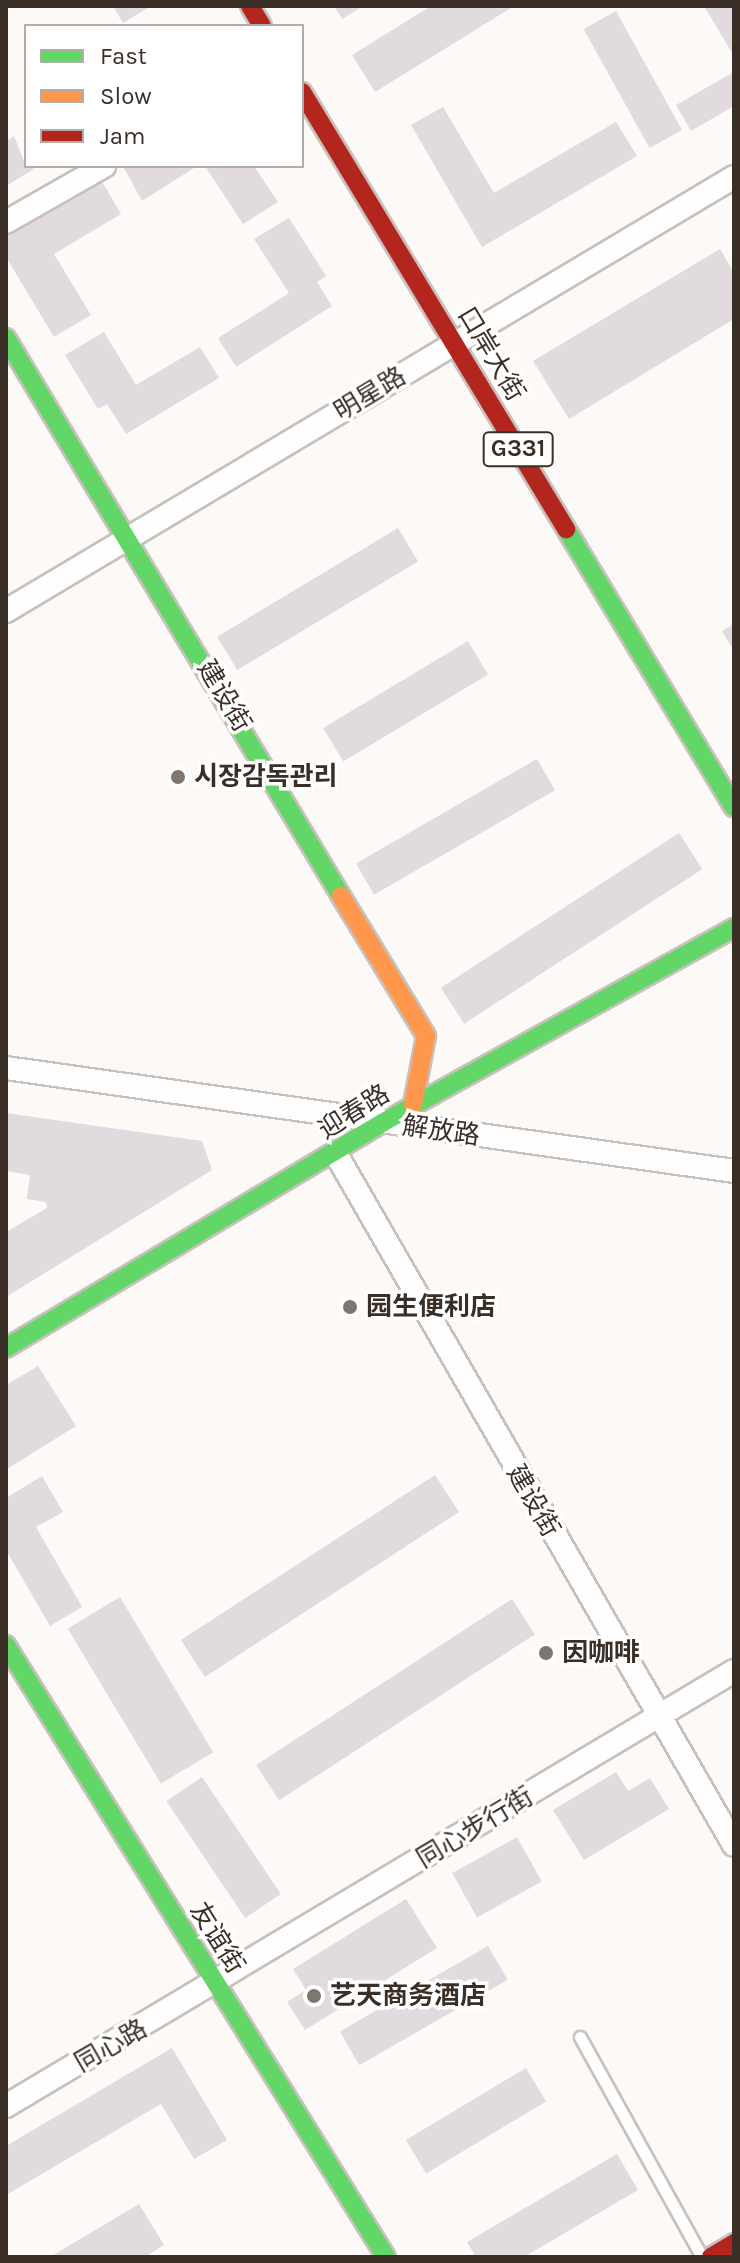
<!DOCTYPE html>
<meta charset="utf-8">
<style>
body{margin:0}
#map{position:relative;width:740px;height:2263px;overflow:hidden;background:#fcf9f7;font-family:Karla,"Noto Sans SC","Noto Sans KR",sans-serif}
div>[style]{position:absolute}
.building>*{inset:0;background:#e1dade;transform-origin:0 0}
.roads{filter:drop-shadow(2px 0 #c7c0bb) drop-shadow(-2px 0 #c7c0bb) drop-shadow(0 2px #c7c0bb) drop-shadow(0 -2px #c7c0bb)}
.lane>*{height:11px;margin:-5.5px;padding:0 5.5px;transform-origin:5.5px;border-radius:5.5px;background:#fffefe}
.street>*{height:22px;margin:-11px;padding:0 11px;transform-origin:11px;border-radius:11px;background:#fffefe}
.fast>*{height:18px;margin:-9px;padding:0 9px;transform-origin:9px;border-radius:9px;background:#63d668}
.slow>*{height:18px;margin:-9px;padding:0 9px;transform-origin:9px;border-radius:9px;background:#ff974d}
.jam>*{height:18px;margin:-9px;padding:0 9px;transform-origin:9px;border-radius:9px;background:#b3261e}
.dots>*{width:22px;height:22px;translate:-50% -50%;box-sizing:border-box;border:4px solid #fff;border-radius:50%}
span{translate:-50% -50%;white-space:nowrap;text-align:center;line-height:1.15;-webkit-text-stroke:7px #fff;paint-order:stroke}
.shield-label span{padding:2px 6px;background:#fff;border:2px solid;border-radius:6px;-webkit-text-stroke-width:0}
.shield-label{font-size:24px;color:#3a2f26;font-weight:700}
.street-label{font-size:26px;color:#3a2f26}
.poi-label{font-size:26px;color:#3a2f26;font-weight:700}
.left{translate:0 -50%;text-align:left}
.frame{position:absolute;inset:0;border:8px solid #3a2f26;pointer-events:none}
.legend{position:absolute;left:24px;top:24px;width:280px;height:144px;box-sizing:border-box;background:#fff;border:2px solid #b0aca8;margin:0;padding:10px 14px;list-style:none;font-size:24px;color:#3a2f26}
.legend li{display:flex;align-items:center;gap:16px;height:40px}
.legend b{width:40px;border:2px solid #b0aca8}
</style>
<div id="map">
<div class="building">
<div style="clip-path:polygon(113px 6px,151px 6px,123px 23px)"></div>
<div style="clip-path:polygon(334px 6px,363px 6px,342px 19px)"></div>
<div style="clip-path:polygon(431px 6px,514px 6px,375px 92px,352px 55px)"></div>
<div style="clip-path:polygon(704px 6px,734px 6px,734px 56px)"></div>
<div style="left:616px;top:11px;width:136px;height:37px;rotate:61deg"></div>
<div style="clip-path:polygon(732px 73px,734px 106px,691px 131px,676px 105px)"></div>
<div style="clip-path:polygon(443px 107px,494px 193px,616px 122px,637px 156px,482px 247px,411px 125px)"></div>
<div style="clip-path:polygon(14px 136px,26px 166px,34px 169px,6px 186px,6px 141px)"></div>
<div style="clip-path:polygon(123px 166px,197px 166px,142px 201px)"></div>
<div style="clip-path:polygon(205px 166px,254px 166px,278px 202px,243px 224px)"></div>
<div style="clip-path:polygon(101px 180px,121px 214px,54px 254px,91px 315px,54px 337px,6px 257px,6px 237px)"></div>
<div style="clip-path:polygon(289px 218px,326px 276px,317px 282px,332px 306px,236px 367px,218px 338px,289px 293px,254px 239px)"></div>
<div style="clip-path:polygon(720px 249px,734px 273px,734px 319px,569px 419px,533px 361px)"></div>
<div style="clip-path:polygon(104px 332px,136px 385px,200px 347px,219px 378px,126px 434px,107px 404px,98px 409px,65px 355px)"></div>
<div style="left:398px;top:528px;width:39px;height:211px;rotate:59deg"></div>
<div style="clip-path:polygon(734px 624px,734px 651px,722px 631px)"></div>
<div style="left:468px;top:641px;width:39px;height:169px;rotate:59deg"></div>
<div style="left:537px;top:759px;width:36px;height:209px;rotate:60deg"></div>
<div style="left:679px;top:833px;width:43px;height:284px;rotate:57deg"></div>
<div style="clip-path:polygon(6px 1113px,202px 1141px,212px 1170px,6px 1297px,6px 1232px,47px 1208px,46px 1202px,27px 1199px,30px 1175px,6px 1171px)"></div>
<div style="clip-path:polygon(38px 1366px,76px 1426px,7px 1469px,6px 1385px)"></div>
<div style="left:435px;top:1475px;width:44px;height:303px;rotate:57deg"></div>
<div style="clip-path:polygon(42px 1476px,63px 1512px,36px 1527px,82px 1607px,50px 1626px,6px 1550px,6px 1498px)"></div>
<div style="left:120px;top:1597px;width:181px;height:61px;rotate:59deg"></div>
<div style="left:512px;top:1599px;width:42px;height:305px;rotate:57deg"></div>
<div style="clip-path:polygon(616px 1772px,628px 1791px,650px 1778px,669px 1809px,584px 1860px,553px 1810px)"></div>
<div style="left:202px;top:1777px;width:141px;height:43px;rotate:56deg"></div>
<div style="left:517px;top:1837px;width:51px;height:74px;rotate:61deg"></div>
<div style="clip-path:polygon(406px 1899px,437px 1948px,305px 2030px,287px 2002px,306px 1990px,293px 1969px)"></div>
<div style="left:488px;top:1946px;width:39px;height:171px;rotate:60deg"></div>
<div style="clip-path:polygon(172px 2048px,227px 2140px,194px 2159px,161px 2104px,6px 2195px,6px 2146px)"></div>
<div style="left:526px;top:2068px;width:39px;height:140px;rotate:59deg"></div>
<div style="clip-path:polygon(617px 2154px,638px 2190px,524px 2257px,476px 2257px,467px 2242px)"></div>
<div style="clip-path:polygon(139px 2204px,164px 2245px,145px 2257px,50px 2257px)"></div>
</div>
<div class="roads">
<div class="lane">
<div style="left:580px;top:2037px;width:252px;rotate:61deg"></div>
</div>
<div class="street">
<div style="left:6px;top:222px;width:113px;rotate:-29.7deg"></div>
<div style="left:6px;top:611px;width:848px;rotate:-30.8deg"></div>
<div style="left:6px;top:1068px;width:735px;rotate:8.05deg"></div>
<div style="left:336px;top:1154px;width:797px;rotate:60.06deg"></div>
<div style="left:6px;top:2106px;width:848px;rotate:-30.86deg"></div>
</div>
<div class="fast">
<div style="left:6px;top:338px;width:651px;rotate:59.02deg"></div>
<div style="left:566px;top:529px;width:325px;rotate:58.9deg"></div>
<div style="left:6px;top:1348px;width:438px;rotate:-30.9deg"></div>
<div style="left:382px;top:1123px;width:402px;rotate:-29deg"></div>
<div style="left:6px;top:1645px;width:720px;rotate:58.16deg"></div>
</div>
<div class="slow">
<div style="left:341px;top:896px;width:164px;rotate:58.7deg"></div>
<div style="left:426px;top:1036px;width:70px;rotate:100.7deg"></div>
</div>
<div class="jam">
<div style="left:250px;top:6px;width:23px;rotate:59deg"></div>
<div style="left:302px;top:92px;width:511px;rotate:58.86deg"></div>
<div style="left:711px;top:2257px;width:27px;rotate:-31deg"></div>
</div>
</div>
<div class="dots">
<div style="left:178px;top:777px;background:#7e766f"></div>
<div style="left:350px;top:1307px;background:#7e766f"></div>
<div style="left:546px;top:1653px;background:#7e766f"></div>
<div style="left:314px;top:1996px;background:#7e766f"></div>
</div>
<div class="shield-label">
<span style="left:518px;top:449px">G331</span>
</div>
<div class="street-label">
<span style="left:491px;top:354px;rotate:59deg">口岸大街</span>
<span style="left:370px;top:394px;rotate:-31deg">明星路</span>
<span style="left:224px;top:696px;rotate:59deg">建设街</span>
<span style="left:354px;top:1112px;rotate:-32deg">迎春路</span>
<span style="left:441px;top:1131px;rotate:8deg">解放路</span>
<span style="left:533px;top:1501px;rotate:60deg">建设街</span>
<span style="left:475px;top:1828px;rotate:-31deg">同心步行街</span>
<span style="left:217px;top:1938px;rotate:58deg">友谊街</span>
<span style="left:111px;top:2046px;rotate:-30deg">同心路</span>
</div>
<div class="poi-label">
<span class="left" style="left:194px;top:777px">시장감독관리</span>
<span class="left" style="left:366px;top:1307px">园生便利店</span>
<span class="left" style="left:562px;top:1653px">因咖啡</span>
<span class="left" style="left:330px;top:1996px">艺天商务酒店</span>
</div>
<div class="frame"></div>
<ul class="legend">
<li><b style="height:10px;background:#63d668"></b>Fast</li>
<li><b style="height:10px;background:#ff974d"></b>Slow</li>
<li><b style="height:10px;background:#b3261e"></b>Jam</li>
</ul>
</div>
